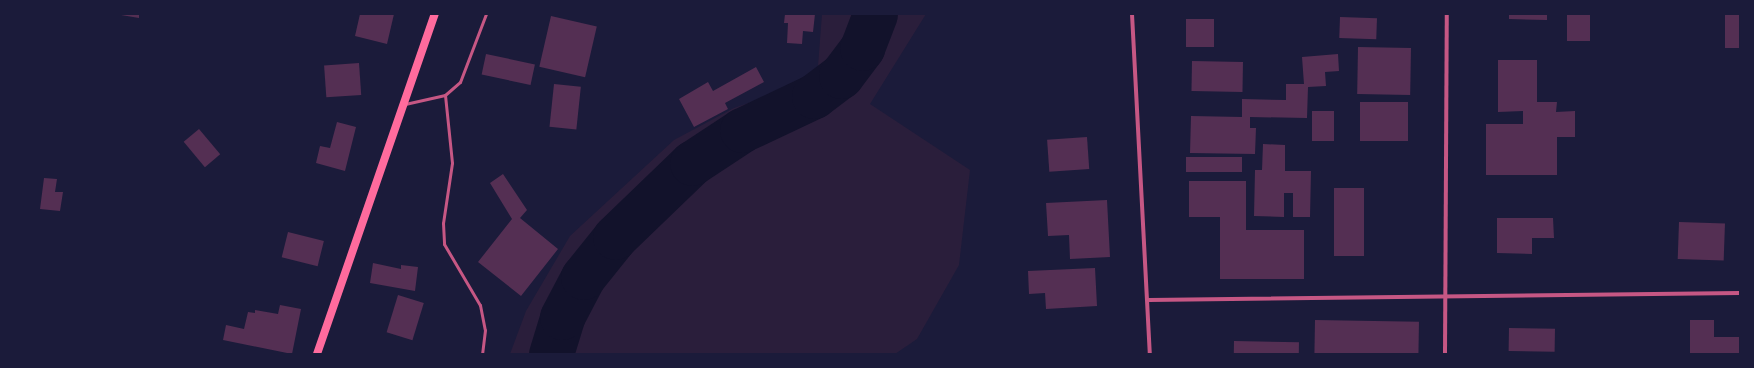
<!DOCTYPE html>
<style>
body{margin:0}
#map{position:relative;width:1754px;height:368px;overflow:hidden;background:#1b1b3a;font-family:Figtree,sans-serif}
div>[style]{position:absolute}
.green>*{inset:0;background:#2a1e3b}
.river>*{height:45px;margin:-22.5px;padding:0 22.5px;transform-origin:22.5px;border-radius:22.5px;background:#12122b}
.building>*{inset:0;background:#542f53;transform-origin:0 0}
.service>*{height:3px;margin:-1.5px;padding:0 1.5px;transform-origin:1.5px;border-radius:1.5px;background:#c65784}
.minor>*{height:4px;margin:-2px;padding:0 2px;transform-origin:2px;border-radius:2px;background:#c65784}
.secondary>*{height:8px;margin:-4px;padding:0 4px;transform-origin:4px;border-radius:4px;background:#ff6b9d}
span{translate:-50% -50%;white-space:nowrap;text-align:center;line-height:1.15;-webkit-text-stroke:3.5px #1b1b3a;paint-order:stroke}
.frame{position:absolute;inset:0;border:15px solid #1b1b3a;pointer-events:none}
</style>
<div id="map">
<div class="green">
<div style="clip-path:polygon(822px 14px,926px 14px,870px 104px,970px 170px,959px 265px,917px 339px,895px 354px,510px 354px,526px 311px,570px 236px,674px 140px,734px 108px,817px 79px)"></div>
</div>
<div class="river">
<div style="left:551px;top:354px;width:39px;rotate:-73deg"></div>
<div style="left:562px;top:317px;width:45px;rotate:-62.3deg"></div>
<div style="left:583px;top:277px;width:51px;rotate:-51.3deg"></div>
<div style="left:615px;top:237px;width:107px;rotate:-43.9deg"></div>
<div style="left:692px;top:163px;width:60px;rotate:-33.4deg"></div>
<div style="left:742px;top:130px;width:80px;rotate:-25.3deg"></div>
<div style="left:814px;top:96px;width:34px;rotate:-37deg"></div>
<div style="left:841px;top:76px;width:35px;rotate:-53deg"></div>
<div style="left:862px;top:48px;width:36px;rotate:-69deg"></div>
</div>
<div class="building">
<div style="clip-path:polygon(115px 14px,139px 14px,139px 18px)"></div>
<div style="clip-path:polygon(360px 14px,394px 14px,387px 44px,355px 36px)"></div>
<div style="clip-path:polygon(785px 14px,815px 14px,813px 32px,803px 31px,802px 44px,787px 43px,788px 23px,784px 23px)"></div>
<div style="clip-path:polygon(1509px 14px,1547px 14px,1547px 20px,1509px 19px)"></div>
<div style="left:1567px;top:14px;width:23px;height:27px"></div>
<div style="left:1725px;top:14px;width:15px;height:34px"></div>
<div style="left:551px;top:16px;width:47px;height:52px;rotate:13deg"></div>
<div style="left:1340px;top:17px;width:37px;height:21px;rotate:2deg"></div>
<div style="left:1186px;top:19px;width:28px;height:28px"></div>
<div style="left:1358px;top:47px;width:53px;height:47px;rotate:1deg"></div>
<div style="left:486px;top:54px;width:50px;height:21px;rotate:12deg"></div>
<div style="clip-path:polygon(1338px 54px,1339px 71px,1325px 72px,1326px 86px,1308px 87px,1307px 118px,1250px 117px,1250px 128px,1256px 128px,1255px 154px,1190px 153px,1191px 116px,1242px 117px,1242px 99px,1286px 100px,1286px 84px,1304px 84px,1302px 57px)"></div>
<div style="clip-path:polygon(1498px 60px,1537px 60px,1537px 102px,1557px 102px,1556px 112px,1575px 111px,1575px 137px,1557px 137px,1557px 175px,1486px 175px,1486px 124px,1523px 124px,1523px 111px,1498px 112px)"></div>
<div style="left:1192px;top:61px;width:51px;height:30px;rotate:1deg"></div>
<div style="left:359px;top:63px;width:32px;height:35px;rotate:86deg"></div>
<div style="clip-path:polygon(756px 67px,764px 82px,725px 103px,728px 109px,694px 127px,679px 99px,708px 82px,713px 91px)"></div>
<div style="left:554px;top:84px;width:27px;height:43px;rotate:6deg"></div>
<div style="left:1360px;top:102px;width:48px;height:39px"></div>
<div style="left:1312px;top:111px;width:22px;height:30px"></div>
<div style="clip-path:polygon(337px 122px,356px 127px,345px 171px,316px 163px,320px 146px,330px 148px)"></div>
<div style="left:199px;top:129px;width:33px;height:20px;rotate:50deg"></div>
<div style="left:1087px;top:137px;width:32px;height:40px;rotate:86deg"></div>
<div style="clip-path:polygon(1263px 144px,1285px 145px,1285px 171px,1311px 171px,1310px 217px,1293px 217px,1293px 193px,1284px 193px,1284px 217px,1254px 216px,1255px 170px,1262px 170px)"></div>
<div style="left:1186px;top:157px;width:56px;height:15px"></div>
<div style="clip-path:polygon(503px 174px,527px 210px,520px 218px,558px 249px,521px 296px,478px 262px,512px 219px,490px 183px)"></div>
<div style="clip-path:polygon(44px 178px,57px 179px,55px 192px,63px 192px,60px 211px,40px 209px)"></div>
<div style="clip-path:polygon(1189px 181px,1246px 181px,1246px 230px,1304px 230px,1304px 279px,1220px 279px,1220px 217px,1189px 217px)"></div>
<div style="left:1334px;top:188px;width:30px;height:68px"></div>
<div style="clip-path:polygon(1107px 200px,1110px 257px,1070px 259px,1069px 235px,1048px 236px,1046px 203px)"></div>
<div style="clip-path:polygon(1497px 218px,1553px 218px,1554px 238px,1532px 238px,1532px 254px,1497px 253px)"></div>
<div style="left:1679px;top:222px;width:46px;height:37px;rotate:2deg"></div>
<div style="left:288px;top:232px;width:37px;height:26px;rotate:14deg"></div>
<div style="clip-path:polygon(373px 263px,401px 269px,401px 265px,418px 267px,415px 291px,370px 283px)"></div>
<div style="clip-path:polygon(1095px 268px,1097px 306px,1046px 309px,1045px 293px,1029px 294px,1028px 271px)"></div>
<div style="left:398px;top:295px;width:27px;height:39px;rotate:17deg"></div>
<div style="clip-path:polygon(280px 305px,301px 309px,292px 354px,223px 340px,226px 325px,244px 329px,248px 312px,255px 313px,255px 310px,278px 314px)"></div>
<div style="left:1315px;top:320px;width:104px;height:34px;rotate:1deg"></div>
<div style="clip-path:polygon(1690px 320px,1714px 320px,1714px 337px,1740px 337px,1740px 354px,1690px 354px)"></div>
<div style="left:1509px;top:328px;width:46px;height:23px;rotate:1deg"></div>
<div style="left:1234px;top:341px;width:65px;height:13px;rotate:1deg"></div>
</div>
<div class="service">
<div style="left:445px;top:95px;width:68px;rotate:84.1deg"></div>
<div style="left:452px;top:163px;width:61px;rotate:98.5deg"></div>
<div style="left:443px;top:223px;width:21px;rotate:87deg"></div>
<div style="left:444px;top:244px;width:71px;rotate:59.5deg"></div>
<div style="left:480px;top:305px;width:25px;rotate:79deg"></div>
<div style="left:485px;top:330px;width:24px;rotate:97deg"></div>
<div style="left:405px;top:104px;width:41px;rotate:-12.7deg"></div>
<div style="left:445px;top:95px;width:20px;rotate:-41deg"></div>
<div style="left:460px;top:82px;width:73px;rotate:-69.1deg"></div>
</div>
<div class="minor">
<div style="left:1132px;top:14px;width:340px;rotate:87deg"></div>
<div style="left:1149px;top:300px;width:591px;rotate:-0.68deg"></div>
<div style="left:1445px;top:354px;width:340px;rotate:-89.7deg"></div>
</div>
<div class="secondary">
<div style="left:317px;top:354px;width:360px;rotate:-70.9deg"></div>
</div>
<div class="frame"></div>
</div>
